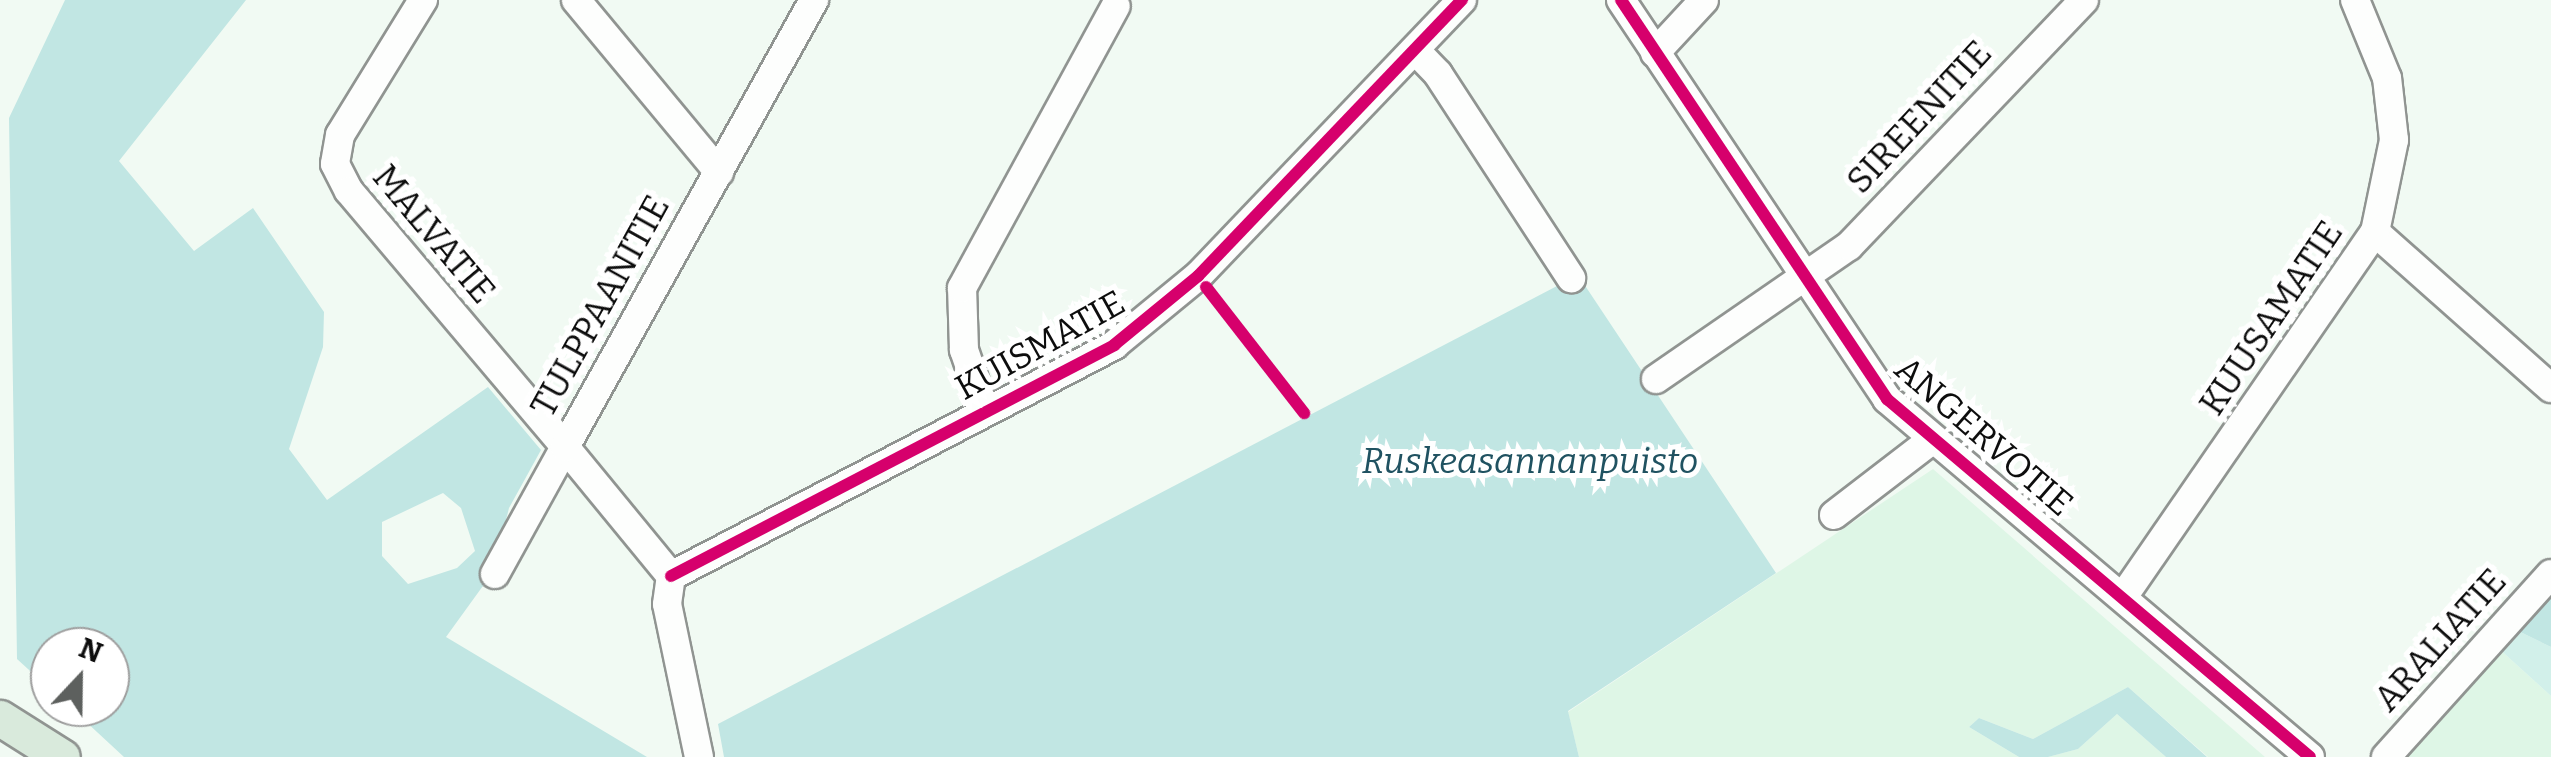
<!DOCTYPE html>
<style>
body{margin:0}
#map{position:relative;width:2551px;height:757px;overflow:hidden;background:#f1faf3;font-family:Bitter,serif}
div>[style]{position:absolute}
.farmland>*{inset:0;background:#def6e6}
.green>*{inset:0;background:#d2f0ea}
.forest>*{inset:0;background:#c1e6e3}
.roads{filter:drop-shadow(2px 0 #909491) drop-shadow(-2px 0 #909491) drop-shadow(0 2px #909491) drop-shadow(0 -2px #909491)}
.minor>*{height:28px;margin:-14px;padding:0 14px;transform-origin:14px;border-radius:14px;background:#fdfefd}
.major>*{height:35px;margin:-17.5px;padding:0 17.5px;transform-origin:17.5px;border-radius:17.5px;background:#d9eadc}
.cycleway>*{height:12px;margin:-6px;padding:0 6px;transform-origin:6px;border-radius:6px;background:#d6006c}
span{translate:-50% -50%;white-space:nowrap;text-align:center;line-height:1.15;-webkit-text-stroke:10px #fff;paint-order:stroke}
.street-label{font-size:35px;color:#0d0d0d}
.park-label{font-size:35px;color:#205261;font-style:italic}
.north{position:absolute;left:30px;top:627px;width:100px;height:100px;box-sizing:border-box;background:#fff;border:2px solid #9e9e9e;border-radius:50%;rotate:22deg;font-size:28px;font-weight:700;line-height:40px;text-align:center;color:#0d0d0d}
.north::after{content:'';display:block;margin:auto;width:35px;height:45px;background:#5d605e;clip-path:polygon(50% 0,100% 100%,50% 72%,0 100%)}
</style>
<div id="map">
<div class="farmland">
<div style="clip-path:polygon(1933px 469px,2265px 757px,2208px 757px,2128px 687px,2033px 739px,1979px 718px,1969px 727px,2019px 757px,1579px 757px,1568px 712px)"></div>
<div style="clip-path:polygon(2497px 647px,2551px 696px,2551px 757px,2402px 757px)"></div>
<div style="clip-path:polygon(2117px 714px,2166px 757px,2048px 757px,2078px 749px)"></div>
</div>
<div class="green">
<div style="clip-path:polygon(2512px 628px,2551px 647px,2551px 696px,2497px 647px)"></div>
</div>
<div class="forest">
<div style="clip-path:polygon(evenodd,65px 0,246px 0,119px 161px,194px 251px,253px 208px,324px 312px,323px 347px,289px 449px,327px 500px,488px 387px,541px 450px,509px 508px,493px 572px,446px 637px,647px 757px,124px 757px,70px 707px,110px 707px,110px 647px,50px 647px,50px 689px,17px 659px,9px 118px,65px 0,443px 493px,461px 508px,475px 551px,457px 568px,408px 584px,382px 556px,382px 522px,443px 493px)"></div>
<div style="clip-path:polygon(1578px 275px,1776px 573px,1568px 711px,1579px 757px,724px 757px,718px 724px)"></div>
<div style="clip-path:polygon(2551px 589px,2551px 647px,2512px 628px)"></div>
<div style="clip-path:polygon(2128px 687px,2207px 757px,2166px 757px,2117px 714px,2078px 749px,2048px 757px,2019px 757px,1969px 727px,1979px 718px,2033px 739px)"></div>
</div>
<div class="roads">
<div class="minor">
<div style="left:423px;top:0;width:158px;rotate:121.6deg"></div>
<div style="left:340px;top:135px;width:29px;rotate:100deg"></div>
<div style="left:335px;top:164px;width:30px;rotate:63deg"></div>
<div style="left:349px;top:191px;width:335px;rotate:49.8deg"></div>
<div style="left:565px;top:447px;width:145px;rotate:118.9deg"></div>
<div style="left:576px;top:0;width:224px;rotate:50.3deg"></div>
<div style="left:1621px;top:0;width:480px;rotate:56.3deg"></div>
<div style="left:1887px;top:399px;width:554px;rotate:40.24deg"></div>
<div style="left:1415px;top:50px;width:33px;rotate:46deg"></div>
<div style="left:1438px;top:74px;width:244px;rotate:56.9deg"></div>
<div style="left:1655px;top:53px;width:72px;rotate:-47.2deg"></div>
<div style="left:2375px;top:232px;width:235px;rotate:41.6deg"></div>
<div style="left:1656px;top:379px;width:234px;rotate:-34.6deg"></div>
<div style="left:1849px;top:246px;width:340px;rotate:-46.3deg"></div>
<div style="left:985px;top:411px;width:65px;rotate:-109deg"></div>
<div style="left:964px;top:350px;width:62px;rotate:-91.8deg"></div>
<div style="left:962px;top:288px;width:321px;rotate:-61.4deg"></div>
<div style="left:1834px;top:515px;width:125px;rotate:-37.5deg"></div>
<div style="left:671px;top:576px;width:500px;rotate:-27.5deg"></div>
<div style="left:1114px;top:345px;width:109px;rotate:-39.4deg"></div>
<div style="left:1198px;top:276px;width:382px;rotate:-46.3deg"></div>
<div style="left:2125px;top:594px;width:440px;rotate:-55.4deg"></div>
<div style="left:2375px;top:232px;width:94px;rotate:-78.3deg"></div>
<div style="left:2394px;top:140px;width:62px;rotate:-96.4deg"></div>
<div style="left:2387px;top:78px;width:84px;rotate:-112.3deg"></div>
<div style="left:699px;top:757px;width:156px;rotate:-101.8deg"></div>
<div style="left:667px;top:604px;width:28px;rotate:-82deg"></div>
<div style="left:671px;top:576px;width:167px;rotate:-129.4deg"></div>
<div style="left:565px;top:447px;width:512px;rotate:-60.88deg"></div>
<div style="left:2386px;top:757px;width:246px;rotate:-48deg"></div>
</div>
<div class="major">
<div style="left:0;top:718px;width:73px;rotate:32.2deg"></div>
</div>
</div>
<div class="cycleway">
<div style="left:1621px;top:0;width:480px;rotate:56.3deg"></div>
<div style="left:1887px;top:399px;width:554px;rotate:40.24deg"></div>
<div style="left:1206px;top:287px;width:160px;rotate:52.1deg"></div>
<div style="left:671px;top:576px;width:500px;rotate:-27.5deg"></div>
<div style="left:1114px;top:345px;width:109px;rotate:-39.4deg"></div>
<div style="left:1198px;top:276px;width:382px;rotate:-46.3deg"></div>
</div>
<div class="street-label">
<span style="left:1919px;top:117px;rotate:-47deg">SIREENITIE</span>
<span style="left:434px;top:234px;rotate:50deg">MALVATIE</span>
<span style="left:600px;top:306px;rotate:-61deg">TULPPAANITIE</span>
<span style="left:2271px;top:318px;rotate:-56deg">KUUSAMATIE</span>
<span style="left:1040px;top:345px;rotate:-29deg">KUISMATIE</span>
<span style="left:1984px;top:436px;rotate:41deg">ANGERVOTIE</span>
<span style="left:2440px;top:640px;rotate:-48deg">ARALIATIE</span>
</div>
<div class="park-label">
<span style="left:1530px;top:461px">Ruskeasannanpuisto</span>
</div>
<div class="north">N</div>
</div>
